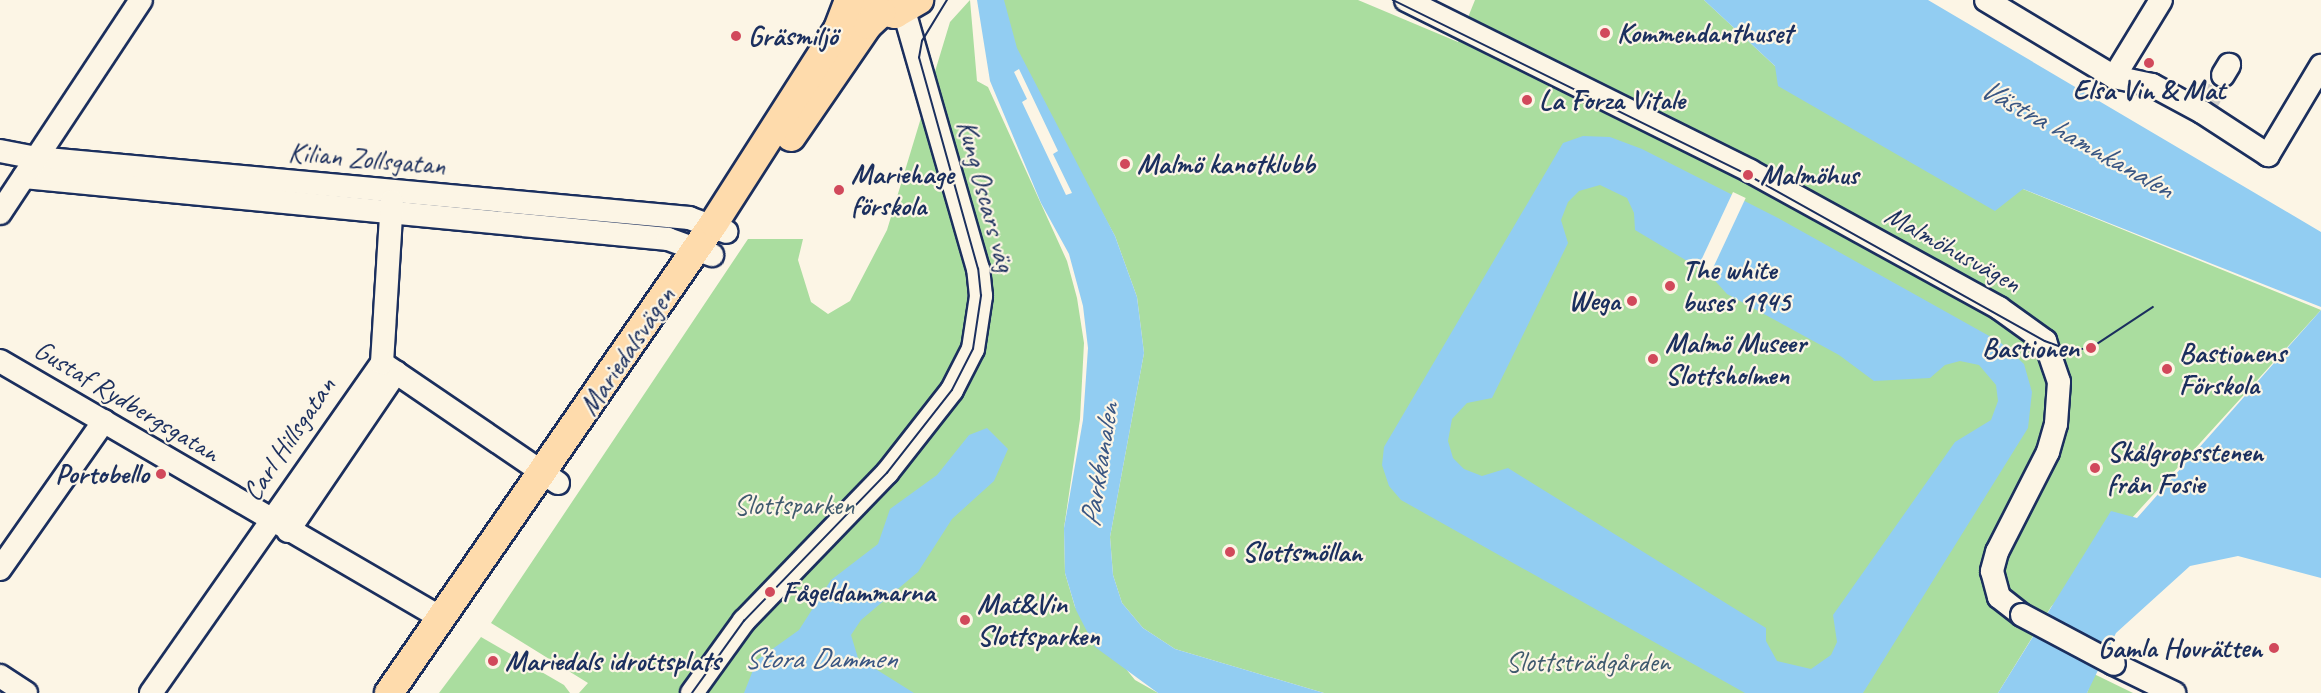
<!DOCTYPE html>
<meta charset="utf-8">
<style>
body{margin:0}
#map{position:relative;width:2321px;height:693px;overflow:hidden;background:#fcf5e5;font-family:Caveat,sans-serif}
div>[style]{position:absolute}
.green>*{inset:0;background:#aadd9f}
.water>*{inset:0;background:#92cdf2}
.pier>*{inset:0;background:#fcf5e5;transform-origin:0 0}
.minor-tunnel>*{height:22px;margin-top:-11px;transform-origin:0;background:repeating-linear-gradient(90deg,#cfcdca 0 22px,transparent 0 33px)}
.roads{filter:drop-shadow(2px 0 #1b2f5e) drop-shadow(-2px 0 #1b2f5e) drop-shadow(0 2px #1b2f5e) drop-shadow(0 -2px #1b2f5e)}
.minor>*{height:22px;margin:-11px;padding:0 11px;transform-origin:11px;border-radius:11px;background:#fcf5e5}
.major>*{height:28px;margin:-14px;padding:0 14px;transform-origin:14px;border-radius:14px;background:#fedbac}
.tram>*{height:1.5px;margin:-0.75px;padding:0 0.75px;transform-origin:0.75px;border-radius:0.75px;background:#1b2f5e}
.bridges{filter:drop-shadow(2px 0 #1b2f5e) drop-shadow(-2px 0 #1b2f5e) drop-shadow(0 2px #1b2f5e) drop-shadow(0 -2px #1b2f5e)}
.minor-bridge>*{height:22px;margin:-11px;padding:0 11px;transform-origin:11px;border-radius:11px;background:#fcf5e5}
.dots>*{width:16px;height:16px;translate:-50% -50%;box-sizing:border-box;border:3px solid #fcf5e5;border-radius:50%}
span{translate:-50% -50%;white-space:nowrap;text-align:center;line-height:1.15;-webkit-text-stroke:4.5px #fcf5e5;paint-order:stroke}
.poi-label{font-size:28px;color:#1b2f5e;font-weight:700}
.left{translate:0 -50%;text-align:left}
.right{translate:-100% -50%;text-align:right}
.street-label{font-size:28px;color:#1b2f5e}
.park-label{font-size:28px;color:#3f5a6e}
.water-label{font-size:30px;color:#395683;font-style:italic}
</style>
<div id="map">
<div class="green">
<div style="clip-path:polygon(970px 0,977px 81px,988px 87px,1067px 261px,1077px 298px,1084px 343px,1080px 419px,1064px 528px,1065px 573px,1075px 607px,1135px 680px,1158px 693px,579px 693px,588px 683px,491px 623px,748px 239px,803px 239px,798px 260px,811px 302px,828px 314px,850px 301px,887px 230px,950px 22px)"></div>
<div style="clip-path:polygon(997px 0,1358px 0,1458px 42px,1475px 0,1704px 0,1775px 66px,2023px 189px,2321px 310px,2051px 607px,1998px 693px,1324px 693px,1175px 649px,1143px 628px,1122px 603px,1113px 575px,1110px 537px,1144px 353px,1137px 297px,1115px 236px,1029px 80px)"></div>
<div style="clip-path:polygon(481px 637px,564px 685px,570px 693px,439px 693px)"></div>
<div style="clip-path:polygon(2094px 674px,2133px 693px,2087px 693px)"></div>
</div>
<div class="water">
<div style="clip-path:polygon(977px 0,1004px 0,1017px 48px,1115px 236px,1137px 297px,1144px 353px,1110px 537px,1113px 575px,1122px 603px,1143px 628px,1175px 649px,1324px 693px,1158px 693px,1095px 647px,1076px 610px,1065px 573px,1064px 528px,1083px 420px,1088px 348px,1083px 306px,1069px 254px,1041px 203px,990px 81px)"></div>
<div style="clip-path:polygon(1704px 0,1928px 0,2321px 232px,2321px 307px,2023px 189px,1995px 211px,1778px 86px,1775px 66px)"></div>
<div style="clip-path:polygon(evenodd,1583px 136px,1610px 137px,1642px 149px,1778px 218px,2000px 342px,2024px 364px,2032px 392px,2028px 428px,1863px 693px,1745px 693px,1401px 500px,1389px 486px,1382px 465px,1384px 447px,1563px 143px,1583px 136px,1600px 185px,1627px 198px,1634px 213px,1635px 230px,1709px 274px,1727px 294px,1839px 355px,1874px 381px,1930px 378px,1945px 365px,1960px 361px,1979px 365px,1996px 385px,1998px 401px,1991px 420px,1955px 442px,1833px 615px,1837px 642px,1831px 655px,1811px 669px,1777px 661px,1766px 641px,1766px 628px,1508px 468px,1482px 476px,1464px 469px,1453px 458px,1448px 441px,1452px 419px,1467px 403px,1492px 398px,1568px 243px,1561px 220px,1568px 202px,1579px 191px,1600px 185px)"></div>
<div style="clip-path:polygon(2321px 310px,2321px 578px,2238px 556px,2190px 566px,2116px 633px,2087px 693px,1998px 693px,2111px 511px,2137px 518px)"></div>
<div style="clip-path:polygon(987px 428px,1008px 449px,994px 481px,952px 519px,918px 572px,861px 620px,851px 635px,858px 658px,914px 693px,744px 693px,757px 660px,799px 630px,831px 580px,878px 544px,890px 509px,937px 475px,969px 435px)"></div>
</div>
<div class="pier">
<div style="clip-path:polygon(1019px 69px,1058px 151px,1053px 154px,1072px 193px,1066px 195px,1022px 102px,1027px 99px,1014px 72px)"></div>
<div style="left:1733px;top:192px;width:14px;height:86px;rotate:25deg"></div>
</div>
<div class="minor-tunnel">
<div style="left:2205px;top:107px;width:37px;rotate:-61deg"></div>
</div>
<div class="roads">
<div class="minor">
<div style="left:1406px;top:0;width:384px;rotate:26.4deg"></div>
<div style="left:1750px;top:171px;width:284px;rotate:28.8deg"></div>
<div style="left:1999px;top:308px;width:57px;rotate:35.7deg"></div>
<div style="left:2045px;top:341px;width:43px;rotate:71.1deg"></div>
<div style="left:2059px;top:382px;width:42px;rotate:94.1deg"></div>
<div style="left:2056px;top:424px;width:29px;rotate:106deg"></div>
<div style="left:2048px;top:452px;width:112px;rotate:117deg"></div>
<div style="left:1997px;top:552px;width:20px;rotate:105deg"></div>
<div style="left:1992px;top:571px;width:27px;rotate:75deg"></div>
<div style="left:1999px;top:597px;width:29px;rotate:38deg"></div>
<div style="left:1986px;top:0;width:149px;rotate:31deg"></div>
<div style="left:2114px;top:77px;width:39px;rotate:12deg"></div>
<div style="left:2152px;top:85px;width:57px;rotate:28.4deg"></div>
<div style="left:2202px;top:112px;width:79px;rotate:33.1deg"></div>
<div style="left:2268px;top:155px;width:104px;rotate:-59.2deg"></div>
<div style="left:2223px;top:75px;width:12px;rotate:-59deg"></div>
<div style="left:2114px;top:77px;width:90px;rotate:-58.6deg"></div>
<div style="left:0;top:151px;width:37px;rotate:11deg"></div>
<div style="left:36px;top:158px;width:656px;rotate:5.25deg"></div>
<div style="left:689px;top:218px;width:40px;rotate:20.2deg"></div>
<div style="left:24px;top:177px;width:647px;rotate:5.5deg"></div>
<div style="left:668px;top:239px;width:47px;rotate:20deg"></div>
<div style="left:0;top:213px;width:255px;rotate:-56.5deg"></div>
<div style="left:0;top:361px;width:513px;rotate:30.22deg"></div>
<div style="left:382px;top:363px;width:213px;rotate:34.3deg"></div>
<div style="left:288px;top:531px;width:192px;rotate:-55.8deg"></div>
<div style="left:0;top:569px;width:181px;rotate:-54.9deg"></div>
<div style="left:2114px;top:664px;width:67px;rotate:25.8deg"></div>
<div style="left:0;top:676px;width:31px;rotate:33deg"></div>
<div style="left:151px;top:693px;width:403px;rotate:-55deg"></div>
<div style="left:382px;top:363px;width:162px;rotate:-86.5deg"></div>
<div style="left:692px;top:693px;width:89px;rotate:-54.2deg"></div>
<div style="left:744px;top:621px;width:206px;rotate:-46deg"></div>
<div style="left:887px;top:473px;width:105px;rotate:-51.9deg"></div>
<div style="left:952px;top:390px;width:46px;rotate:-62.9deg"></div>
<div style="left:973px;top:349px;width:54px;rotate:-81.4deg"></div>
<div style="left:981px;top:296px;width:27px;rotate:-96deg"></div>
<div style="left:978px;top:269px;width:268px;rotate:-106deg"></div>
</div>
<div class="major">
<div style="left:865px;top:8px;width:31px;rotate:11deg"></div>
<div style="left:895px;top:14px;width:28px;rotate:-30deg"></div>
<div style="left:791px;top:137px;width:136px;rotate:-55.5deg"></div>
<div style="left:868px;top:25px;width:18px;rotate:-43deg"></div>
<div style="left:389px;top:693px;width:571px;rotate:-55.34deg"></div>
<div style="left:714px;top:223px;width:230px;rotate:-57.4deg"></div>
<div style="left:838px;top:29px;width:31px;rotate:-69deg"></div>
</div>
</div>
<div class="tram">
<div style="left:1393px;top:0;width:396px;rotate:26.2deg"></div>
<div style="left:1748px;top:175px;width:340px;rotate:29.2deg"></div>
<div style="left:2045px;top:341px;width:27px;rotate:20deg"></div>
<div style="left:2070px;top:350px;width:21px;rotate:-5deg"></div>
<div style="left:2091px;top:348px;width:74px;rotate:-33.5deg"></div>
<div style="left:692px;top:693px;width:89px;rotate:-54.2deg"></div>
<div style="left:744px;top:621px;width:206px;rotate:-46deg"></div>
<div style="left:887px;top:473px;width:105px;rotate:-51.9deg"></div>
<div style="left:952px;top:390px;width:46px;rotate:-62.9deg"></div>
<div style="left:973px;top:349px;width:54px;rotate:-81.4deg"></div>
<div style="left:981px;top:296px;width:27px;rotate:-96deg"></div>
<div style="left:978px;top:269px;width:219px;rotate:-105.6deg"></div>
<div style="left:919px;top:58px;width:17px;rotate:-80deg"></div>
<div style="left:922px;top:41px;width:48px;rotate:-58.6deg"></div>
</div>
<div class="bridges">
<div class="minor-bridge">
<div style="left:2022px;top:615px;width:104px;rotate:28deg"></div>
</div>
</div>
<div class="dots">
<div style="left:1605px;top:33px;background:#d1495b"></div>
<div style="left:736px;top:36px;background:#d1495b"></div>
<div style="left:2149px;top:63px;background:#d1495b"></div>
<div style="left:1527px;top:100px;background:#d1495b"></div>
<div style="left:1125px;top:164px;background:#d1495b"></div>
<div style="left:1748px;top:175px;background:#d1495b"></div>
<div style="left:839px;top:190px;background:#d1495b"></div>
<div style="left:1670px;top:286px;background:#d1495b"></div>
<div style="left:1632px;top:301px;background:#d1495b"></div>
<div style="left:2091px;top:348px;background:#d1495b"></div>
<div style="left:1653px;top:359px;background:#d1495b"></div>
<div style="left:2167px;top:369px;background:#d1495b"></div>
<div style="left:2095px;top:468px;background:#d1495b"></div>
<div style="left:161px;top:474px;background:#d1495b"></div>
<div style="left:1230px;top:552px;background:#d1495b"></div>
<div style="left:770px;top:592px;background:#d1495b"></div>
<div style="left:965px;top:620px;background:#d1495b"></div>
<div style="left:2274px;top:648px;background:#d1495b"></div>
<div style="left:493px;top:661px;background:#d1495b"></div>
</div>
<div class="poi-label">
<span class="left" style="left:1617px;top:33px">Kommendanthuset</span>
<span class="left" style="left:748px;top:36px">Gräsmiljö</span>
<span style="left:2149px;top:90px">Elsa Vin &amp; Mat</span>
<span class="left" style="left:1539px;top:100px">La Forza Vitale</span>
<span class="left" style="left:1137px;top:164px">Malmö kanotklubb</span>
<span class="left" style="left:851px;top:190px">Mariehage<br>förskola</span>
<span class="left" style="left:1760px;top:175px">Malmöhus</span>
<span class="left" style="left:1682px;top:286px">The white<br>buses 1945</span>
<span class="right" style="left:1620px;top:301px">Wega</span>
<span class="left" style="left:1665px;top:359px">Malmö Museer<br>Slottsholmen</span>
<span class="right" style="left:2079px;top:348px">Bastionen</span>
<span class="left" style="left:2179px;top:369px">Bastionens<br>Förskola</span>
<span class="left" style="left:2107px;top:468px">Skålgropsstenen<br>från Fosie</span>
<span class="right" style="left:149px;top:474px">Portobello</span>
<span class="left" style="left:1242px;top:552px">Slottsmöllan</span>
<span class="left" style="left:782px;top:592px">Fågeldammarna</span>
<span class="left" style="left:977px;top:620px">Mat&amp;Vin<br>Slottsparken</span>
<span class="right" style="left:2262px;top:648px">Gamla Hovrätten</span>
<span class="left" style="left:505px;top:661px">Mariedals idrottsplats</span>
</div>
<div class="street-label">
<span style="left:367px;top:159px;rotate:5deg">Kilian Zollsgatan</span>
<span style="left:986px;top:196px;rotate:75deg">Kung Oscars väg</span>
<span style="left:1953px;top:249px;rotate:29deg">Malmöhusvägen</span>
<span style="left:627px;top:351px;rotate:-56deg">Mariedalsvägen</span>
<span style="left:127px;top:401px;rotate:31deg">Gustaf Rydbergsgatan</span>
<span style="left:289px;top:439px;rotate:-56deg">Carl Hillsgatan</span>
</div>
<div class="park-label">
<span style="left:794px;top:505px">Slottsparken</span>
<span style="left:1588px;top:662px">Slottsträdgården</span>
</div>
<div class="water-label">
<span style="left:2077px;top:138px;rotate:29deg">Västra hamnkanalen</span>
<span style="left:1099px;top:465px;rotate:-81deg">Parkkanalen</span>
<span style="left:820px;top:658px">Stora Dammen</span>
</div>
</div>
